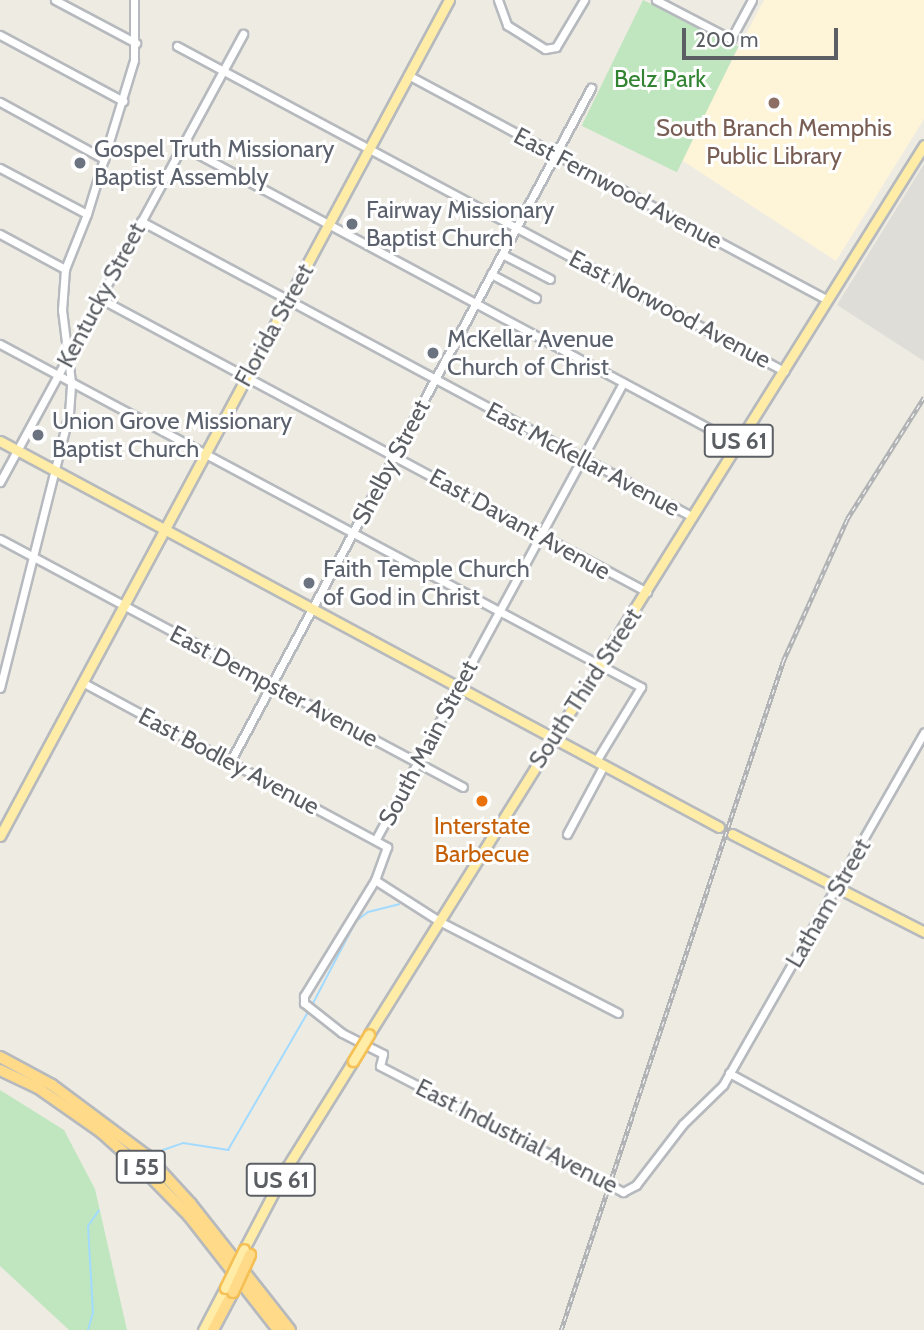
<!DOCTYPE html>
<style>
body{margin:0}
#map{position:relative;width:924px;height:1330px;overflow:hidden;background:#eeebe3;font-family:Cabin,sans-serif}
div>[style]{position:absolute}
.commercial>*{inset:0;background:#fef4d8}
.industrial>*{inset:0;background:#dfddd7}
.green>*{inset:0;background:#c0e6bf;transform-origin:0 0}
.stream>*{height:2px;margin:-1px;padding:0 1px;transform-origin:1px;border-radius:1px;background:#a2dbff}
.roads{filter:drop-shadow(2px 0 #b6b9bd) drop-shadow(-2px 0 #b6b9bd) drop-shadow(0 2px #b6b9bd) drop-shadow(0 -2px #b6b9bd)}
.minor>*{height:7px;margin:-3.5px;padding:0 3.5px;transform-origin:3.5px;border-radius:3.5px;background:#fff}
.major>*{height:9px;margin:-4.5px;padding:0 4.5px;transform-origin:4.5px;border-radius:4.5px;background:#ffeda7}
.highway>*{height:10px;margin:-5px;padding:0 5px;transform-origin:5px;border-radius:5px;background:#ffdb89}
.rail>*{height:4.5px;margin-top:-2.25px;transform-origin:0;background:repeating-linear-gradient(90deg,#fff 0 5px,#b2b3b4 0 10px);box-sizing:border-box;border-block:2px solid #b2b3b4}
.bridges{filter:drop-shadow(2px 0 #f4c056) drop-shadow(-2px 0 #f4c056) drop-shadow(0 2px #f4c056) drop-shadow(0 -2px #f4c056)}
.major-bridge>*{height:9px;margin:-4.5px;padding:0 4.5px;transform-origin:4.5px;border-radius:4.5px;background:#ffeda7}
.highway-bridge>*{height:10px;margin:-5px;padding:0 5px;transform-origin:5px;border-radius:5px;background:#ffdb89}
.dots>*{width:19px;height:19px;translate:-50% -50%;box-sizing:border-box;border:4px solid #fff;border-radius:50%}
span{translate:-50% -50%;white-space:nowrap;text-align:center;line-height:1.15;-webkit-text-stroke:6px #fff;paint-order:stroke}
.shield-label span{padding:2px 5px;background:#fff;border:2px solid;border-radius:5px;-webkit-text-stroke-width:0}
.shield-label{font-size:23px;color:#5b5f64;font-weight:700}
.park-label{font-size:24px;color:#328432}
.education-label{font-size:24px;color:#785e54}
.worship-label{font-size:24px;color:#5b616d}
.left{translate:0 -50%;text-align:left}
.street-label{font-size:24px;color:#5b5f64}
.food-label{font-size:24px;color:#c56008}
.scale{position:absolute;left:682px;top:28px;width:156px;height:32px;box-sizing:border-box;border:4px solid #5b5f64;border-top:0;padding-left:9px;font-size:21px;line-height:24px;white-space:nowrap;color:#5b5f64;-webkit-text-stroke:5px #fff;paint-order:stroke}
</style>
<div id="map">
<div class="commercial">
<div style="clip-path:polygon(764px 0,924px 0,924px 119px,836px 261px,680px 159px)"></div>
</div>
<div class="industrial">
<div style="clip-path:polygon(924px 164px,924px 361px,837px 305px)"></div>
</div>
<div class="green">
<div style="left:643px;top:0;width:106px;height:140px;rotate:26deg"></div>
<div style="clip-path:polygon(0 1090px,64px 1130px,95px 1189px,127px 1330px,69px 1330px,0 1266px)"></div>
</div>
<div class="stream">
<div style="left:311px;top:1007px;width:97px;rotate:-62.4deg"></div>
<div style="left:356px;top:921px;width:15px;rotate:-37deg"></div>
<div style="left:368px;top:912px;width:32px;rotate:-14deg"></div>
<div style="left:163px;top:1150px;width:21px;rotate:-19deg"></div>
<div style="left:183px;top:1143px;width:46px;rotate:8.8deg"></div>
<div style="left:228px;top:1150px;width:160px;rotate:-59.9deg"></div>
<div style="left:88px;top:1330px;width:18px;rotate:-74deg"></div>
<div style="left:93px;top:1313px;width:87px;rotate:-93.3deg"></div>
<div style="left:88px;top:1226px;width:19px;rotate:-55deg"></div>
</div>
<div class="roads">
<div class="minor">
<div style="left:55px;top:0;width:92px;rotate:28deg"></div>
<div style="left:498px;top:0;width:27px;rotate:70deg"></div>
<div style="left:507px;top:25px;width:45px;rotate:32.3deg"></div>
<div style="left:545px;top:49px;width:11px;rotate:-10deg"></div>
<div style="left:556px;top:47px;width:55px;rotate:-59.2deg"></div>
<div style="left:656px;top:0;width:85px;rotate:27.5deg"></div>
<div style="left:731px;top:39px;width:44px;rotate:-61.7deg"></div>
<div style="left:0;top:35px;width:140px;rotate:28.2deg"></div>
<div style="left:177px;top:46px;width:689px;rotate:28.17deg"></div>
<div style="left:408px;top:75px;width:476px;rotate:28.2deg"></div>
<div style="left:0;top:102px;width:119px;rotate:28.7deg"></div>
<div style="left:181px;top:145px;width:632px;rotate:28.23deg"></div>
<div style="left:0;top:168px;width:98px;rotate:27.9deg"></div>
<div style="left:141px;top:221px;width:626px;rotate:28.2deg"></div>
<div style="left:0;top:234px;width:74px;rotate:28.3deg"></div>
<div style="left:502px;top:254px;width:54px;rotate:27.5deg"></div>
<div style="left:491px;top:274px;width:51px;rotate:28.1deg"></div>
<div style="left:99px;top:298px;width:622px;rotate:28.21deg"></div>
<div style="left:0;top:344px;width:727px;rotate:28.15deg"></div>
<div style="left:641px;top:687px;width:87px;rotate:121.3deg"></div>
<div style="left:0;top:482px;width:510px;rotate:-61.52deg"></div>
<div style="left:0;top:539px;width:525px;rotate:28.18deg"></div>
<div style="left:82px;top:682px;width:347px;rotate:28.4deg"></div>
<div style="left:387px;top:847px;width:35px;rotate:110deg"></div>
<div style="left:375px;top:880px;width:136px;rotate:121.5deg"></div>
<div style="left:304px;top:996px;width:7px;rotate:90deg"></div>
<div style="left:304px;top:1003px;width:48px;rotate:38.3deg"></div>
<div style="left:342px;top:1033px;width:46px;rotate:27.1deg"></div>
<div style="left:383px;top:1054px;width:12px;rotate:104deg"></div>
<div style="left:380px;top:1066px;width:274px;rotate:27.4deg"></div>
<div style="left:623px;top:1192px;width:15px;rotate:-28deg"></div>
<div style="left:636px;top:1185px;width:77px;rotate:-52.4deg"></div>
<div style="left:683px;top:1124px;width:56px;rotate:-44.3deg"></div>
<div style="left:723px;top:1085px;width:406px;rotate:-60.3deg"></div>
<div style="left:0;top:688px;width:283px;rotate:-75.9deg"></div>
<div style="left:69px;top:414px;width:32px;rotate:-86deg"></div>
<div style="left:71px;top:382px;width:73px;rotate:-97.1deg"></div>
<div style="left:62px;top:310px;width:41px;rotate:-85.8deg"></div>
<div style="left:65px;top:269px;width:59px;rotate:-68.2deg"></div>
<div style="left:87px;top:214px;width:161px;rotate:-73deg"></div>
<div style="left:134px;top:60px;width:60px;rotate:-90deg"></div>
<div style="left:230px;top:762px;width:765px;rotate:-61.83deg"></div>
<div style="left:567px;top:834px;width:78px;rotate:-61.8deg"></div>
<div style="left:376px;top:839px;width:519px;rotate:-61.56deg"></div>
<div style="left:375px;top:880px;width:76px;rotate:32.6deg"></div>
<div style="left:439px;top:921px;width:201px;rotate:27.2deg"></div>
<div style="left:729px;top:1073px;width:222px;rotate:28.5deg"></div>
</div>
<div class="major">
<div style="left:0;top:441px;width:816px;rotate:28.23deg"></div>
<div style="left:732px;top:834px;width:216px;rotate:27deg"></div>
<div style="left:0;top:836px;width:949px;rotate:-61.76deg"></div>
<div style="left:369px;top:1034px;width:1048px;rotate:-58.02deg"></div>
<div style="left:244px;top:1249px;width:93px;rotate:-62.3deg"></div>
<div style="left:287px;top:1167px;width:125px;rotate:-58.1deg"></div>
<div style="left:203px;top:1330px;width:47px;rotate:-62.4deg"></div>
</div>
<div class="highway">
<div style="left:0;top:1057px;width:59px;rotate:28.3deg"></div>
<div style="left:52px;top:1085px;width:117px;rotate:36.7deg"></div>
<div style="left:146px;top:1155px;width:67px;rotate:47.4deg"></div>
<div style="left:191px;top:1204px;width:160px;rotate:51.8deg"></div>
<div style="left:0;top:1070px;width:42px;rotate:25.3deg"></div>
<div style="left:38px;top:1088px;width:77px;rotate:34.9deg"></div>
<div style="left:101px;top:1132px;width:66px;rotate:41.9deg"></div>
<div style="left:150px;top:1176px;width:56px;rotate:45.7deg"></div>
<div style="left:189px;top:1216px;width:145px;rotate:52deg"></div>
<div style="left:213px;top:1330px;width:43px;rotate:-62.2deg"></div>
</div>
</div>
<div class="rail">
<div style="left:561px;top:1330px;width:705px;rotate:-71.64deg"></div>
<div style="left:783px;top:661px;width:156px;rotate:-65.7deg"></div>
<div style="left:847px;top:519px;width:144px;rotate:-57.7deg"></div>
</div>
<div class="bridges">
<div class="major-bridge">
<div style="left:353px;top:1061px;width:31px;rotate:-59deg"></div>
<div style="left:225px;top:1288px;width:43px;rotate:-64deg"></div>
</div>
<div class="highway-bridge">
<div style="left:233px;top:1292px;width:41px;rotate:-65.3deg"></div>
</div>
</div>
<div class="dots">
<div style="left:774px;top:103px;background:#8d6e63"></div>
<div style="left:80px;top:163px;background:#6b7280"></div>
<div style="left:352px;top:224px;background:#6b7280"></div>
<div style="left:433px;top:353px;background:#6b7280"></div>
<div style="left:38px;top:435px;background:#6b7280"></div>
<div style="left:309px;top:583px;background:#6b7280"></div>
<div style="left:482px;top:801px;background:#e8710a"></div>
</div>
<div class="shield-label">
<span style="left:739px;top:441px">US 61</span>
<span style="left:141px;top:1167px">I 55</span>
<span style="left:281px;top:1180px">US 61</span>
</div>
<div class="park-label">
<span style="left:660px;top:79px">Belz Park</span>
</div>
<div class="education-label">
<span style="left:774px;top:142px">South Branch Memphis<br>Public Library</span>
</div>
<div class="worship-label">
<span class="left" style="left:94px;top:163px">Gospel Truth Missionary<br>Baptist Assembly</span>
<span class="left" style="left:366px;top:224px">Fairway Missionary<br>Baptist Church</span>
<span class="left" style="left:447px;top:353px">McKellar Avenue<br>Church of Christ</span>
<span class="left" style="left:52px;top:435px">Union Grove Missionary<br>Baptist Church</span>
<span class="left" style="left:323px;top:583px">Faith Temple Church<br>of God in Christ</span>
</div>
<div class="street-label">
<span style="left:618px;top:188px;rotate:28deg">East Fernwood Avenue</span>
<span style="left:101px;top:295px;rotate:-62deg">Kentucky Street</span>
<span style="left:670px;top:309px;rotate:28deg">East Norwood Avenue</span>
<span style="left:274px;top:325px;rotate:-61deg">Florida Street</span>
<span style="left:583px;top:459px;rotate:28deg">East McKellar Avenue</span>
<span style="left:391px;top:462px;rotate:-62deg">Shelby Street</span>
<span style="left:520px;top:524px;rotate:29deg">East Davant Avenue</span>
<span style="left:274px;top:686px;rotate:28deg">East Dempster Avenue</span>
<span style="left:585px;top:688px;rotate:-57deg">South Third Street</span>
<span style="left:428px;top:743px;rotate:-62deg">South Main Street</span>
<span style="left:229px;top:761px;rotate:28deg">East Bodley Avenue</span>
<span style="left:828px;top:903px;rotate:-60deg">Latham Street</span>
<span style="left:517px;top:1136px;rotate:27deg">East Industrial Avenue</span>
</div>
<div class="food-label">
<span style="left:482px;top:840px">Interstate<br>Barbecue</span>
</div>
<div class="scale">200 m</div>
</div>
